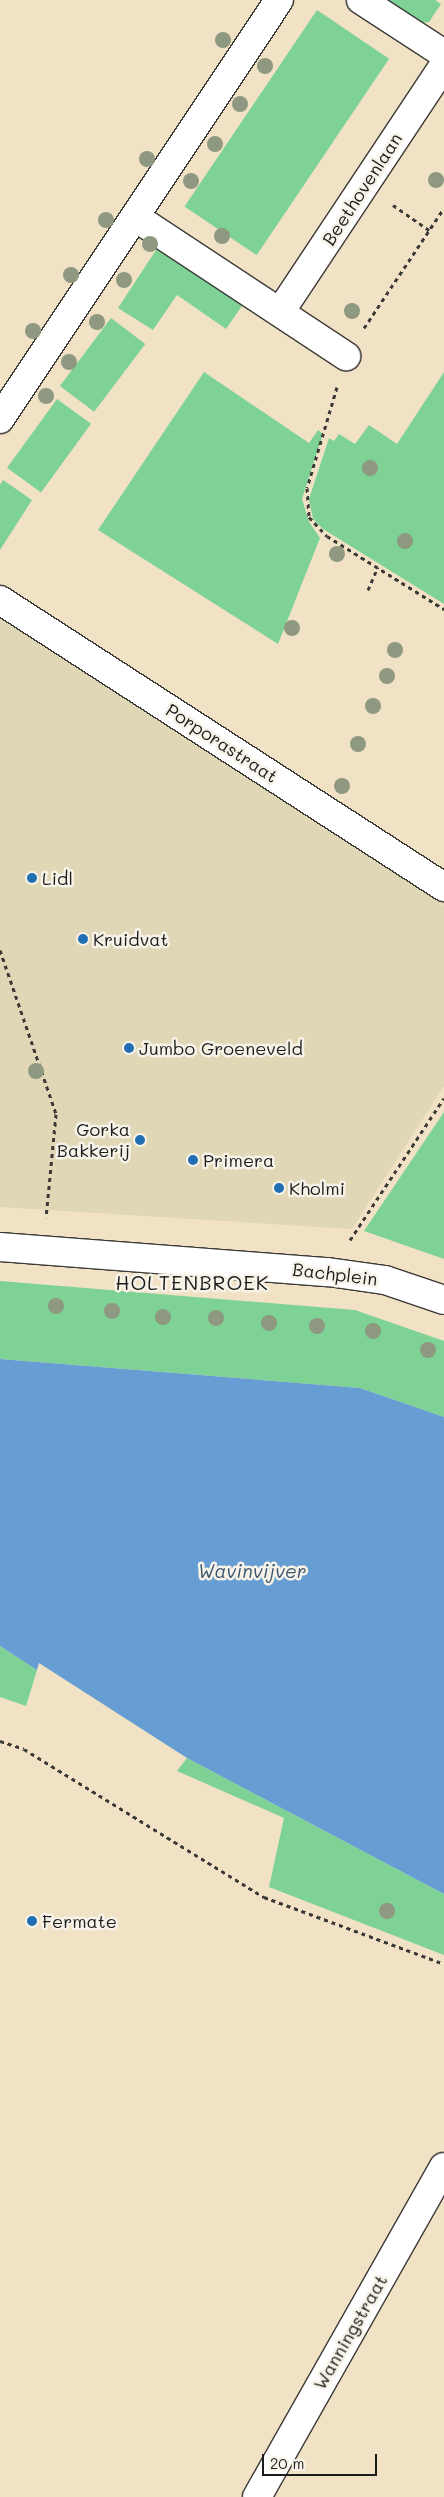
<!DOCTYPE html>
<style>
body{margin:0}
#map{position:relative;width:444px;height:2497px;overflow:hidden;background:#f1e2c6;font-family:Mali,sans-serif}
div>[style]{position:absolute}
.built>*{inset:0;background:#e0d7b7}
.green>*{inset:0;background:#7ed295;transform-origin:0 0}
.water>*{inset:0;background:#669ed4}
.path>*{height:3px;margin-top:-1.5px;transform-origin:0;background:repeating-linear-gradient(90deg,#3c3a36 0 4px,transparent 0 8px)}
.roads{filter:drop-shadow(1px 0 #3c3a36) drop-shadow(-1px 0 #3c3a36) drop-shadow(0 1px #3c3a36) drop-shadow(0 -1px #3c3a36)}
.minor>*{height:28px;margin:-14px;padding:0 14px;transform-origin:14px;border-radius:14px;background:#fff}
.tertiary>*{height:28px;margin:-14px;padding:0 14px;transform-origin:14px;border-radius:14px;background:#fff}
.trees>*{width:16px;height:16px;margin:-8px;border-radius:50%;background:#8f9880}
.dots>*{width:14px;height:14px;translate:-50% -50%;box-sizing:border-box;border:2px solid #f7f3e8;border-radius:50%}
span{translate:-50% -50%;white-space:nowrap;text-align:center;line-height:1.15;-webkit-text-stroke:5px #f7f3e8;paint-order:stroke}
.street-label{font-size:18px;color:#1c1c1c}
.poi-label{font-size:18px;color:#1c1c1c}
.left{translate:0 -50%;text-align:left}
.right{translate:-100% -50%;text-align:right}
.water-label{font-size:19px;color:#3d566f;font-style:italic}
.quarter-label{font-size:20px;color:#1c1c1c;letter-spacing:1px}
.scale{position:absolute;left:262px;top:2454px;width:115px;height:22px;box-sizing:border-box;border:2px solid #1c1c1c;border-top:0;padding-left:6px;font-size:15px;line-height:18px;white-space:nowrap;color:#1c1c1c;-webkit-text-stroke:4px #f7f3e8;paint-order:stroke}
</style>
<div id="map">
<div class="built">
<div style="clip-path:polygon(0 615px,444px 905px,444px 1086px,352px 1229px,0 1207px)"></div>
</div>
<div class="green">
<div style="clip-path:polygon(384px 0,435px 0,441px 4px,429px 22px,419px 23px)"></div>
<div style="left:317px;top:10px;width:87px;height:237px;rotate:34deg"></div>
<div style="clip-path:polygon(158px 247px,244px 303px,226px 329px,177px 295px,153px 330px,118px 308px)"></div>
<div style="left:111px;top:318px;width:43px;height:85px;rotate:37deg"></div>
<div style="clip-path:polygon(204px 372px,309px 443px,318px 430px,323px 434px,302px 499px,309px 522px,320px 538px,278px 644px,98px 530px)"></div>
<div style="clip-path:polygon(444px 372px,444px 604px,323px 529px,313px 519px,309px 499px,329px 438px,334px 441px,339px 434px,355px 444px,369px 425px,397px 444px)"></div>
<div style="left:57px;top:399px;width:42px;height:85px;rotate:36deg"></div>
<div style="clip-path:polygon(3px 480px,32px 500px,0 550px,0 485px)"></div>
<div style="clip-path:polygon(444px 1112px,444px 1259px,364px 1231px)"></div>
<div style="clip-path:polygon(0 1281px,355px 1310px,444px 1341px,444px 1417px,360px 1388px,0 1359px)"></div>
<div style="clip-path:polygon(0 1646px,37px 1670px,26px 1706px,0 1697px)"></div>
<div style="clip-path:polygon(187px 1758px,444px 1894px,444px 1955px,269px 1887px,284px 1818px,177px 1771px)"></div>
</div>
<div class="water">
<div style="clip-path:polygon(0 1359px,360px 1388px,444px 1417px,444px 1894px,187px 1758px,39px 1663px,37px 1670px,0 1646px)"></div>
</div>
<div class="path">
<div style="left:393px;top:205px;width:44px;rotate:34.8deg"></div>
<div style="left:364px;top:328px;width:144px;rotate:-56.3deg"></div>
<div style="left:337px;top:387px;width:105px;rotate:106.5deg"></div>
<div style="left:307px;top:488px;width:29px;rotate:86deg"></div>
<div style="left:309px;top:517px;width:26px;rotate:47deg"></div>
<div style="left:327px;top:536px;width:138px;rotate:32deg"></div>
<div style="left:368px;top:590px;width:25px;rotate:-67deg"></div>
<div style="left:0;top:950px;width:173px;rotate:71.1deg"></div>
<div style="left:56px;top:1114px;width:104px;rotate:95.5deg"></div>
<div style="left:350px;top:1240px;width:170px;rotate:-56.5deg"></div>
<div style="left:0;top:1741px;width:25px;rotate:18deg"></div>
<div style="left:24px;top:1749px;width:282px;rotate:31.7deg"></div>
<div style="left:264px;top:1897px;width:192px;rotate:20.4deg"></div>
</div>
<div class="roads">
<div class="minor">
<div style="left:361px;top:0;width:99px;rotate:33deg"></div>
<div style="left:135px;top:217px;width:253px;rotate:33.4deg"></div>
<div style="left:280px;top:312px;width:296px;rotate:-56.4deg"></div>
<div style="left:0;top:419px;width:503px;rotate:-56.34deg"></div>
<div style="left:0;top:600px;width:529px;rotate:32.88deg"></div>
<div style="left:257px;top:2497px;width:379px;rotate:-60.5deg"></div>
</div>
<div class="tertiary">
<div style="left:0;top:1247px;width:329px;rotate:4.4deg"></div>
<div style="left:328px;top:1272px;width:58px;rotate:8deg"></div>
<div style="left:385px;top:1280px;width:62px;rotate:18.7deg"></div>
</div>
</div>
<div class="trees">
<div style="left:223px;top:40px"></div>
<div style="left:265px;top:66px"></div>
<div style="left:240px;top:104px"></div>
<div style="left:215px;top:144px"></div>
<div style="left:147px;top:159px"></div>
<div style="left:436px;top:180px"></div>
<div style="left:191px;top:181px"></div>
<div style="left:106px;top:220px"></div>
<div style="left:222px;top:236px"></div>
<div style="left:150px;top:244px"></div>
<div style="left:71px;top:275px"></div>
<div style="left:124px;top:280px"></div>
<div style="left:352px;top:311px"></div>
<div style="left:97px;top:322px"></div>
<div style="left:33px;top:331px"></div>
<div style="left:69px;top:362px"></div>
<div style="left:46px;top:396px"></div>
<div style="left:370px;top:468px"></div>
<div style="left:405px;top:541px"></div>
<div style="left:337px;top:554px"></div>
<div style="left:292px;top:628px"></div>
<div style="left:395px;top:650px"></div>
<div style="left:387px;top:676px"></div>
<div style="left:373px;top:706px"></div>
<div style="left:358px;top:744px"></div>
<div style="left:342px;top:786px"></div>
<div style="left:36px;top:1071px"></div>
<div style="left:56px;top:1306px"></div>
<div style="left:112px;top:1311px"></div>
<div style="left:163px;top:1317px"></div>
<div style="left:216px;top:1318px"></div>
<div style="left:269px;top:1323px"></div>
<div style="left:317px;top:1326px"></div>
<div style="left:373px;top:1331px"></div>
<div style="left:428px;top:1350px"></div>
<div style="left:387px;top:1911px"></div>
</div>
<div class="dots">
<div style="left:32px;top:878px;background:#1f6fb2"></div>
<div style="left:83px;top:939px;background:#1f6fb2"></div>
<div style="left:129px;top:1048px;background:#1f6fb2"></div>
<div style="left:140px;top:1140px;background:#1f6fb2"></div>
<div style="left:193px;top:1160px;background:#1f6fb2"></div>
<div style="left:279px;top:1188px;background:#1f6fb2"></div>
<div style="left:32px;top:1921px;background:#1f6fb2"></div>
</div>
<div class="street-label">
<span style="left:362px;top:189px;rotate:-57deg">Beethovenlaan</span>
<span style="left:222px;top:743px;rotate:33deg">Porporastraat</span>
<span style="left:335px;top:1274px;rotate:7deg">Bachplein</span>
<span style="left:350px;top:2332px;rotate:-60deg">Wanningstraat</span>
</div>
<div class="poi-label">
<span class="left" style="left:42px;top:878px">Lidl</span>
<span class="left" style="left:93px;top:939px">Kruidvat</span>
<span class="left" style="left:139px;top:1048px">Jumbo Groeneveld</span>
<span class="right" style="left:130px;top:1140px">Gorka<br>Bakkerij</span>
<span class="left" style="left:203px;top:1160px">Primera</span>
<span class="left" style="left:289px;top:1188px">Kholmi</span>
<span class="left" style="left:42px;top:1921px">Fermate</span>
</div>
<div class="water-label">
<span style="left:252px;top:1571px">Wavinvijver</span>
</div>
<div class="quarter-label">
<span style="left:192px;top:1282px">HOLTENBROEK</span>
</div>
<div class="scale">20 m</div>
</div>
